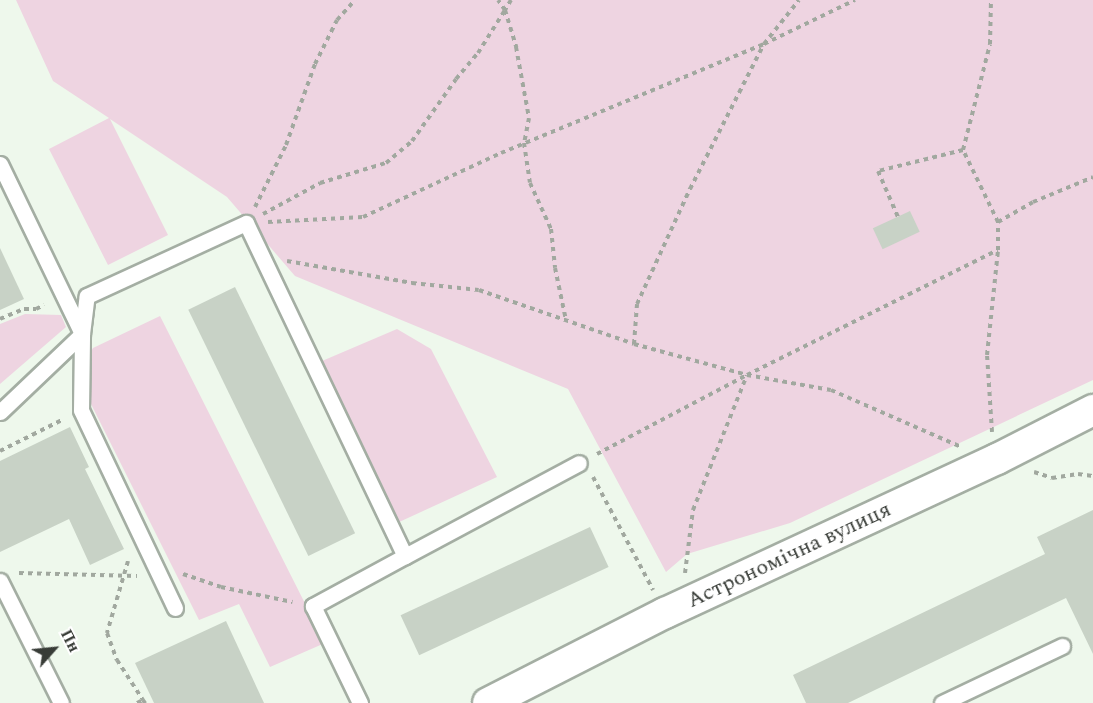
<!DOCTYPE html>
<meta charset="utf-8">
<style>
body{margin:0}
#map{position:relative;width:1093px;height:703px;overflow:hidden;background:#eef8ec;font-family:Spectral,serif}
div>[style]{position:absolute}
.green>*{inset:0;background:#eed4e1}
.building>*{inset:0;background:#c8d2c6;transform-origin:0 0}
.path>*{height:4px;margin-top:-2px;transform-origin:0;background:repeating-linear-gradient(90deg,#a1a89f 0 4.5px,transparent 0 9px)}
.roads{filter:drop-shadow(2px 0 #a4aea3) drop-shadow(-2px 0 #a4aea3) drop-shadow(0 2px #a4aea3) drop-shadow(0 -2px #a4aea3)}
.service>*{height:15px;margin:-7.5px;padding:0 7.5px;transform-origin:7.5px;border-radius:7.5px;background:#fff}
.minor>*{height:30px;margin:-15px;padding:0 15px;transform-origin:15px;border-radius:15px;background:#fff}
span{translate:-50% -50%;white-space:nowrap;text-align:center;line-height:1.15;-webkit-text-stroke:5px #fff;paint-order:stroke}
.street-label{font-size:22px;color:#383c37}
.north{position:absolute;left:24px;top:619px;width:60px;height:60px;-webkit-text-stroke:4px #fff;paint-order:stroke;rotate:63deg;font-size:16px;font-weight:700;line-height:24px;text-align:center;color:#383c37}
.north::after{content:'';display:block;margin:auto;width:21px;height:27px;background:#383c37;clip-path:polygon(50% 0,100% 100%,50% 72%,0 100%)}
</style>
<div id="map">
<div class="green">
<div style="clip-path:polygon(16px 0,1093px 0,1093px 380px,790px 523px,687px 554px,666px 572px,568px 389px,295px 276px,227px 197px,110px 119px,168px 235px,108px 265px,49px 149px,109px 118px,53px 81px)"></div>
<div style="clip-path:polygon(25px 314px,61px 315px,66px 327px,0 384px,0 324px)"></div>
<div style="clip-path:polygon(160px 316px,325px 643px,270px 667px,239px 604px,199px 620px,77px 376px,93px 348px)"></div>
<div style="clip-path:polygon(397px 329px,431px 349px,497px 477px,397px 523px,322px 361px)"></div>
</div>
<div class="building">
<div style="left:910px;top:211px;width:23px;height:41px;rotate:65deg"></div>
<div style="clip-path:polygon(0 248px,24px 299px,0 310px)"></div>
<div style="left:235px;top:287px;width:274px;height:52px;rotate:64deg"></div>
<div style="clip-path:polygon(70px 427px,89px 467px,85px 469px,124px 549px,90px 565px,69px 519px,0 552px,0 461px)"></div>
<div style="clip-path:polygon(1093px 510px,1093px 654px,1066px 598px,848px 703px,806px 703px,793px 675px,1045px 554px,1037px 537px)"></div>
<div style="left:590px;top:527px;width:44px;height:209px;rotate:65deg"></div>
<div style="clip-path:polygon(226px 621px,264px 703px,154px 703px,135px 663px)"></div>
</div>
<div class="path">
<div style="left:511px;top:0;width:12px;rotate:121deg"></div>
<div style="left:505px;top:10px;width:39px;rotate:73deg"></div>
<div style="left:516px;top:47px;width:72px;rotate:79.6deg"></div>
<div style="left:529px;top:118px;width:25px;rotate:101deg"></div>
<div style="left:524px;top:143px;width:40px;rotate:81.5deg"></div>
<div style="left:530px;top:183px;width:51px;rotate:65.5deg"></div>
<div style="left:551px;top:229px;width:39px;rotate:84deg"></div>
<div style="left:555px;top:268px;width:53px;rotate:78.1deg"></div>
<div style="left:963px;top:150px;width:109px;rotate:-75.7deg"></div>
<div style="left:990px;top:44px;width:44px;rotate:-88.7deg"></div>
<div style="left:255px;top:207px;width:69px;rotate:-63.4deg"></div>
<div style="left:286px;top:145px;width:86px;rotate:-70.3deg"></div>
<div style="left:315px;top:64px;width:49px;rotate:-63.4deg"></div>
<div style="left:337px;top:20px;width:27px;rotate:-48deg"></div>
<div style="left:263px;top:214px;width:65px;rotate:-28.5deg"></div>
<div style="left:320px;top:183px;width:69px;rotate:-16.9deg"></div>
<div style="left:386px;top:163px;width:34px;rotate:-40deg"></div>
<div style="left:412px;top:141px;width:76px;rotate:-54.6deg"></div>
<div style="left:456px;top:79px;width:34px;rotate:-50deg"></div>
<div style="left:478px;top:53px;width:51px;rotate:-57.9deg"></div>
<div style="left:505px;top:10px;width:12px;rotate:-125deg"></div>
<div style="left:268px;top:222px;width:95px;rotate:-3deg"></div>
<div style="left:363px;top:217px;width:152px;rotate:-24.9deg"></div>
<div style="left:501px;top:153px;width:285px;rotate:-22.5deg"></div>
<div style="left:764px;top:44px;width:101px;rotate:-25.8deg"></div>
<div style="left:998px;top:222px;width:40px;rotate:-29.7deg"></div>
<div style="left:1033px;top:202px;width:65px;rotate:-22.6deg"></div>
<div style="left:287px;top:261px;width:127px;rotate:10deg"></div>
<div style="left:412px;top:283px;width:67px;rotate:6deg"></div>
<div style="left:479px;top:290px;width:164px;rotate:19.2deg"></div>
<div style="left:634px;top:344px;width:117px;rotate:15.3deg"></div>
<div style="left:747px;top:375px;width:85px;rotate:10.1deg"></div>
<div style="left:831px;top:390px;width:140px;rotate:23.6deg"></div>
<div style="left:0;top:319px;width:26px;rotate:-23deg"></div>
<div style="left:24px;top:309px;width:12px"></div>
<div style="left:36px;top:309px;width:9px;rotate:-27deg"></div>
<div style="left:634px;top:344px;width:40px;rotate:-85.7deg"></div>
<div style="left:637px;top:304px;width:127px;rotate:-65.3deg"></div>
<div style="left:690px;top:189px;width:163px;rotate:-63deg"></div>
<div style="left:764px;top:44px;width:56px;rotate:-51.5deg"></div>
<div style="left:992px;top:432px;width:77px;rotate:-93.7deg"></div>
<div style="left:987px;top:355px;width:106px;rotate:-84deg"></div>
<div style="left:0;top:451px;width:69px;rotate:-26.6deg"></div>
<div style="left:597px;top:454px;width:170px;rotate:-27.8deg"></div>
<div style="left:747px;top:375px;width:280px;rotate:-26.5deg"></div>
<div style="left:998px;top:250px;width:28px;rotate:-90deg"></div>
<div style="left:998px;top:222px;width:80px;rotate:-115.9deg"></div>
<div style="left:963px;top:150px;width:88px;rotate:166.1deg"></div>
<div style="left:878px;top:171px;width:50px;rotate:66.5deg"></div>
<div style="left:1034px;top:472px;width:19px;rotate:18deg"></div>
<div style="left:1052px;top:478px;width:26px;rotate:-9deg"></div>
<div style="left:1078px;top:474px;width:15px;rotate:8deg"></div>
<div style="left:593px;top:477px;width:128px;rotate:62deg"></div>
<div style="left:128px;top:561px;width:75px;rotate:106.3deg"></div>
<div style="left:107px;top:633px;width:29px;rotate:70deg"></div>
<div style="left:117px;top:660px;width:48px;rotate:57deg"></div>
<div style="left:19px;top:573px;width:118px;rotate:1.5deg"></div>
<div style="left:685px;top:573px;width:64px;rotate:-82.8deg"></div>
<div style="left:693px;top:510px;width:145px;rotate:-68.2deg"></div>
<div style="left:183px;top:574px;width:40px;rotate:18.9deg"></div>
<div style="left:221px;top:587px;width:73px;rotate:11.9deg"></div>
<div style="left:137px;top:703px;width:7px;rotate:-27deg"></div>
<div style="left:143px;top:700px;width:4px;rotate:56deg"></div>
</div>
<div class="roads">
<div class="service">
<div style="left:0;top:164px;width:189px;rotate:64.2deg"></div>
<div style="left:0;top:412px;width:113px;rotate:-43.6deg"></div>
<div style="left:405px;top:556px;width:197px;rotate:-28.1deg"></div>
<div style="left:0;top:581px;width:136px;rotate:63.4deg"></div>
<div style="left:175px;top:608px;width:219px;rotate:-115.4deg"></div>
<div style="left:81px;top:410px;width:76px;rotate:-89.2deg"></div>
<div style="left:82px;top:334px;width:38px;rotate:-83deg"></div>
<div style="left:87px;top:296px;width:175px;rotate:-24.7deg"></div>
<div style="left:246px;top:223px;width:369px;rotate:64.5deg"></div>
<div style="left:405px;top:556px;width:105px;rotate:151.5deg"></div>
<div style="left:313px;top:606px;width:108px;rotate:64.1deg"></div>
<div style="left:942px;top:703px;width:133px;rotate:-25.4deg"></div>
</div>
<div class="minor">
<div style="left:488px;top:703px;width:199px;rotate:-27deg"></div>
<div style="left:665px;top:613px;width:366px;rotate:-24.9deg"></div>
<div style="left:997px;top:459px;width:108px;rotate:-27deg"></div>
</div>
</div>
<div class="street-label">
<span style="left:789px;top:555px;rotate:-25deg">Астрономічна вулиця</span>
</div>
<div class="north">Пн</div>
</div>
